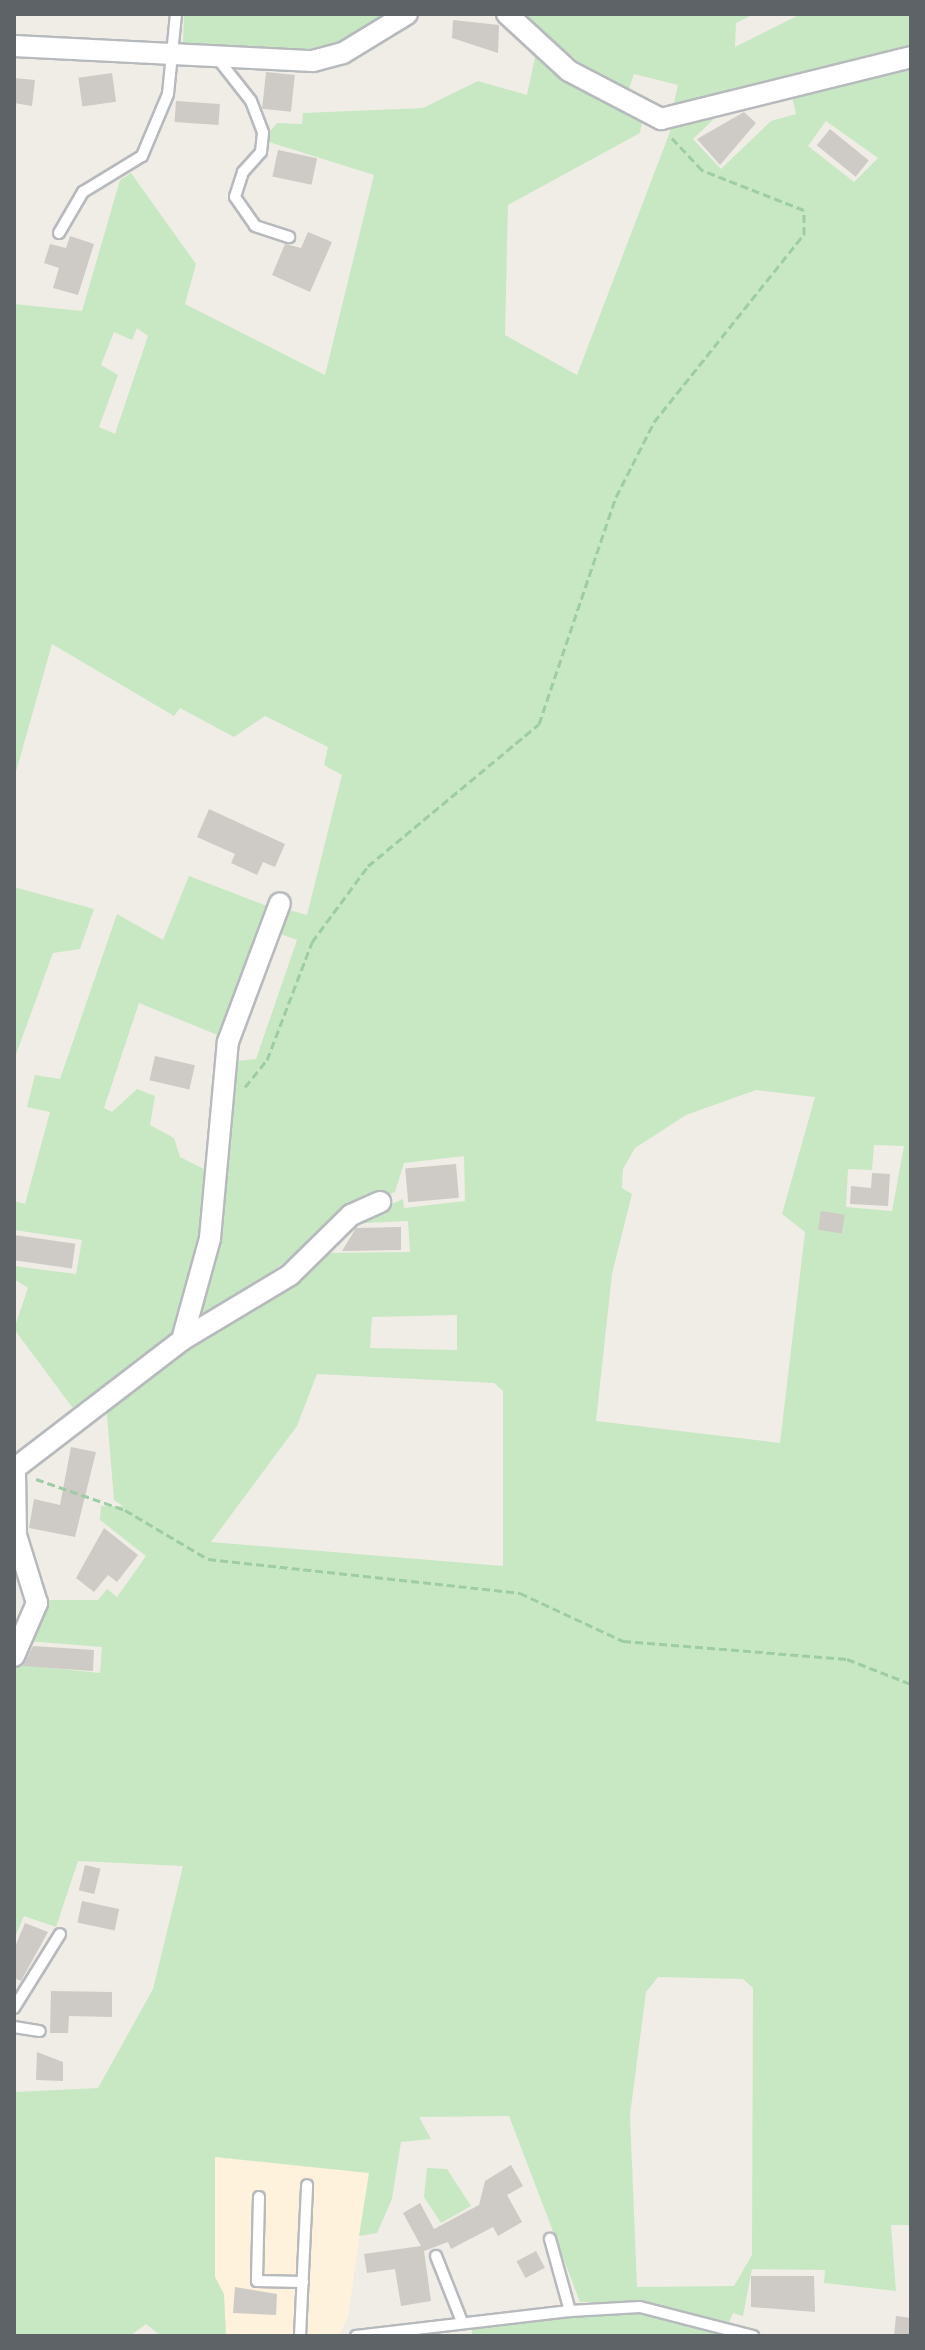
<!DOCTYPE html>
<style>
body{margin:0}
#map{position:relative;width:925px;height:2350px;overflow:hidden;background:#f0ede6;font-family:Quicksand,sans-serif}
div>[style]{position:absolute}
.commercial>*{inset:0;background:#fef2dd}
.green>*{inset:0;background:#c8e8c3}
.building>*{inset:0;background:#cecac5;transform-origin:0 0}
.path>*{height:3px;margin-top:-1.5px;transform-origin:0;background:repeating-linear-gradient(90deg,#9dcca5 0 8px,transparent 0 12px)}
.roads{filter:drop-shadow(2px 0 #b7babd) drop-shadow(-2px 0 #b7babd) drop-shadow(0 2px #b7babd) drop-shadow(0 -2px #b7babd)}
.service>*{height:10px;margin:-5px;padding:0 5px;transform-origin:5px;border-radius:5px;background:#fff}
.minor>*{height:20px;margin:-10px;padding:0 10px;transform-origin:10px;border-radius:10px;background:#fff}
span{translate:-50% -50%;white-space:nowrap;text-align:center;line-height:1.15;-webkit-text-stroke:7px #fff;paint-order:stroke}
.frame{position:absolute;inset:0;border:16px solid #5e6367;pointer-events:none}
</style>
<div id="map">
<div class="commercial">
<div style="clip-path:polygon(214px 2157px,369px 2173px,348px 2316px,339px 2336px,226px 2336px,224px 2294px,215px 2277px)"></div>
</div>
<div class="green">
<div style="clip-path:polygon(184px 14px,396px 14px,323px 52px,194px 51px,183px 44px)"></div>
<div style="clip-path:polygon(522px 14px,754px 14px,736px 23px,735px 47px,801px 14px,911px 14px,911px 51px,672px 111px,678px 85px,634px 74px,625px 101px)"></div>
<div style="clip-path:polygon(evenodd,537px 48px,642px 122px,640px 133px,508px 205px,505px 335px,577px 375px,673px 124px,722px 111px,693px 139px,721px 169px,771px 121px,796px 114px,792px 96px,911px 60px,911px 2225px,891px 2225px,896px 2291px,824px 2283px,825px 2270px,752px 2269px,743px 2316px,733px 2313px,729px 2322px,641px 2302px,580px 2302px,509px 2116px,419px 2117px,431px 2139px,401px 2142px,392px 2199px,377px 2233px,359px 2236px,369px 2173px,215px 2157px,215px 2277px,224px 2294px,226px 2336px,161px 2336px,146px 2324px,130px 2336px,14px 2336px,14px 2077px,16px 2092px,98px 2088px,153px 1989px,183px 1866px,78px 1861px,56px 1927px,24px 1916px,14px 1940px,14px 1664px,100px 1673px,102px 1647px,26px 1641px,44px 1600px,98px 1600px,107px 1589px,117px 1597px,146px 1556px,100px 1520px,101px 1506px,123px 1506px,114px 1500px,106px 1403px,324px 1253px,410px 1252px,408px 1221px,346px 1224px,403px 1199px,404px 1208px,465px 1201px,464px 1156px,404px 1163px,395px 1192px,367px 1203px,204px 1320px,197px 1313px,229px 1062px,256px 1059px,297px 940px,275px 932px,282px 908px,307px 915px,342px 775px,324px 765px,328px 747px,265px 716px,234px 737px,180px 708px,174px 716px,52px 644px,14px 779px,14px 304px,82px 311px,120px 180px,131px 173px,196px 264px,185px 304px,325px 375px,374px 175px,269px 142px,269px 133px,277px 123px,302px 124px,303px 113px,423px 108px,478px 81px,527px 95px,537px 48px,826px 121px,878px 158px,854px 182px,808px 146px,826px 121px,537px 48px,137px 328px,148px 336px,115px 434px,99px 427px,118px 375px,101px 365px,114px 332px,132px 340px,137px 328px,537px 48px,756px 1090px,815px 1097px,782px 1214px,805px 1232px,780px 1443px,596px 1421px,612px 1274px,632px 1194px,622px 1188px,623px 1169px,635px 1148px,686px 1115px,756px 1090px,537px 48px,874px 1145px,904px 1146px,892px 1211px,846px 1207px,848px 1169px,872px 1170px,874px 1145px,537px 48px,457px 1315px,457px 1350px,370px 1348px,372px 1317px,457px 1315px,537px 48px,317px 1374px,494px 1383px,503px 1391px,503px 1566px,211px 1542px,297px 1426px,317px 1374px,537px 48px,658px 1977px,743px 1979px,753px 1988px,752px 2255px,734px 2286px,637px 2287px,630px 2115px,646px 1992px,658px 1977px)"></div>
<div style="clip-path:polygon(189px 876px,270px 907px,225px 1038px,139px 1003px,104px 1108px,112px 1112px,137px 1089px,155px 1096px,150px 1125px,174px 1138px,180px 1157px,210px 1172px,204px 1237px,176px 1332px,78px 1415px,14px 1329px,28px 1288px,14px 1279px,14px 1266px,76px 1274px,82px 1240px,14px 1230px,14px 1201px,25px 1204px,50px 1112px,27px 1107px,35px 1075px,60px 1079px,117px 914px,163px 940px)"></div>
<div style="clip-path:polygon(14px 887px,94px 909px,80px 949px,53px 953px,14px 1060px)"></div>
<div style="clip-path:polygon(427px 2168px,447px 2169px,471px 2206px,441px 2223px,424px 2197px)"></div>
<div style="clip-path:polygon(642px 2311px,740px 2336px,472px 2336px,472px 2329px,513px 2322px)"></div>
</div>
<div class="building">
<div style="clip-path:polygon(453px 20px,499px 25px,498px 53px,452px 38px)"></div>
<div style="left:266px;top:72px;width:29px;height:37px;rotate:6deg"></div>
<div style="left:112px;top:73px;width:29px;height:34px;rotate:82deg"></div>
<div style="clip-path:polygon(14px 78px,35px 80px,32px 106px,14px 103px)"></div>
<div style="left:176px;top:101px;width:44px;height:21px;rotate:4deg"></div>
<div style="clip-path:polygon(744px 112px,756px 123px,720px 165px,697px 139px)"></div>
<div style="left:830px;top:129px;width:50px;height:21px;rotate:39deg"></div>
<div style="left:278px;top:150px;width:40px;height:27px;rotate:12deg"></div>
<div style="clip-path:polygon(308px 232px,332px 242px,310px 292px,272px 275px,285px 244px,301px 248px)"></div>
<div style="clip-path:polygon(70px 236px,94px 244px,78px 295px,53px 288px,59px 268px,44px 263px,50px 244px,66px 248px)"></div>
<div style="clip-path:polygon(209px 809px,285px 844px,275px 867px,263px 862px,257px 875px,231px 863px,235px 854px,197px 837px)"></div>
<div style="left:155px;top:1056px;width:41px;height:25px;rotate:13deg"></div>
<div style="left:456px;top:1164px;width:34px;height:51px;rotate:85deg"></div>
<div style="clip-path:polygon(872px 1173px,890px 1174px,888px 1206px,850px 1204px,851px 1186px,871px 1188px)"></div>
<div style="left:821px;top:1211px;width:24px;height:19px;rotate:9deg"></div>
<div style="clip-path:polygon(401px 1227px,401px 1250px,342px 1251px,356px 1228px)"></div>
<div style="left:14px;top:1235px;width:62px;height:25px;rotate:8deg"></div>
<div style="clip-path:polygon(71px 1447px,96px 1452px,75px 1537px,29px 1528px,34px 1499px,60px 1505px)"></div>
<div style="clip-path:polygon(104px 1528px,138px 1555px,117px 1582px,108px 1575px,94px 1592px,76px 1578px)"></div>
<div style="clip-path:polygon(33px 1646px,94px 1650px,93px 1671px,23px 1666px)"></div>
<div style="left:85px;top:1865px;width:16px;height:26px;rotate:14deg"></div>
<div style="left:82px;top:1901px;width:38px;height:22px;rotate:12deg"></div>
<div style="clip-path:polygon(25px 1923px,48px 1932px,21px 1981px,14px 1978px,14px 1949px)"></div>
<div style="clip-path:polygon(51px 1991px,112px 1992px,112px 2017px,69px 2016px,68px 2033px,50px 2033px)"></div>
<div style="clip-path:polygon(37px 2052px,63px 2062px,63px 2081px,36px 2080px)"></div>
<div style="clip-path:polygon(511px 2165px,523px 2186px,507px 2195px,522px 2222px,498px 2236px,493px 2227px,451px 2249px,448px 2242px,424px 2251px,431px 2301px,401px 2306px,395px 2269px,367px 2273px,364px 2254px,421px 2246px,403px 2213px,420px 2203px,434px 2229px,479px 2205px,485px 2181px)"></div>
<div style="left:536px;top:2251px;width:19px;height:22px;rotate:62deg"></div>
<div style="clip-path:polygon(751px 2276px,814px 2276px,815px 2312px,751px 2307px)"></div>
<div style="clip-path:polygon(235px 2287px,277px 2294px,276px 2315px,233px 2313px)"></div>
<div style="clip-path:polygon(896px 2316px,911px 2318px,911px 2336px,894px 2336px)"></div>
</div>
<div class="path">
<div style="left:245px;top:1087px;width:35px;rotate:-51deg"></div>
<div style="left:267px;top:1060px;width:126px;rotate:-69.1deg"></div>
<div style="left:312px;top:942px;width:94px;rotate:-53.6deg"></div>
<div style="left:368px;top:866px;width:222px;rotate:-39.7deg"></div>
<div style="left:539px;top:724px;width:240px;rotate:-71.3deg"></div>
<div style="left:616px;top:497px;width:84px;rotate:-63.1deg"></div>
<div style="left:654px;top:422px;width:241px;rotate:-51.4deg"></div>
<div style="left:804px;top:234px;width:24px;rotate:-90deg"></div>
<div style="left:804px;top:210px;width:110px;rotate:-158.6deg"></div>
<div style="left:702px;top:170px;width:47px;rotate:-133.3deg"></div>
<div style="left:36px;top:1479px;width:94px;rotate:19.2deg"></div>
<div style="left:125px;top:1510px;width:96px;rotate:30.6deg"></div>
<div style="left:208px;top:1559px;width:314px;rotate:6.2deg"></div>
<div style="left:520px;top:1593px;width:114px;rotate:25deg"></div>
<div style="left:623px;top:1641px;width:225px;rotate:4.6deg"></div>
<div style="left:847px;top:1659px;width:69px;rotate:21.3deg"></div>
</div>
<div class="roads">
<div class="service">
<div style="left:218px;top:59px;width:53px;rotate:51.8deg"></div>
<div style="left:251px;top:101px;width:34px;rotate:69deg"></div>
<div style="left:263px;top:133px;width:19px;rotate:96deg"></div>
<div style="left:261px;top:152px;width:27px;rotate:132deg"></div>
<div style="left:243px;top:172px;width:26px;rotate:108deg"></div>
<div style="left:235px;top:197px;width:35px;rotate:55deg"></div>
<div style="left:255px;top:226px;width:36px;rotate:18deg"></div>
<div style="left:59px;top:233px;width:48px;rotate:-59.7deg"></div>
<div style="left:83px;top:192px;width:69px;rotate:-31.4deg"></div>
<div style="left:142px;top:156px;width:67px;rotate:-67.2deg"></div>
<div style="left:168px;top:94px;width:80px;rotate:-84.3deg"></div>
<div style="left:14px;top:2008px;width:87px;rotate:-58.1deg"></div>
<div style="left:14px;top:2027px;width:26px;rotate:9deg"></div>
<div style="left:259px;top:2197px;width:84px;rotate:91.4deg"></div>
<div style="left:257px;top:2281px;width:46px;rotate:1.2deg"></div>
<div style="left:436px;top:2256px;width:68px;rotate:68.4deg"></div>
<div style="left:570px;top:2311px;width:70px;rotate:-3.3deg"></div>
<div style="left:640px;top:2307px;width:117px;rotate:14.4deg"></div>
<div style="left:300px;top:2336px;width:151px;rotate:-87.3deg"></div>
<div style="left:356px;top:2336px;width:215px;rotate:-6.7deg"></div>
<div style="left:570px;top:2311px;width:75px;rotate:-105.5deg"></div>
</div>
<div class="minor">
<div style="left:507px;top:14px;width:84px;rotate:42.6deg"></div>
<div style="left:569px;top:71px;width:104px;rotate:27.6deg"></div>
<div style="left:661px;top:119px;width:258px;rotate:-13.9deg"></div>
<div style="left:14px;top:46px;width:299px;rotate:2.9deg"></div>
<div style="left:313px;top:61px;width:31px;rotate:-15deg"></div>
<div style="left:343px;top:53px;width:75px;rotate:-31.4deg"></div>
<div style="left:182px;top:1340px;width:106px;rotate:-74.6deg"></div>
<div style="left:210px;top:1238px;width:197px;rotate:-84.8deg"></div>
<div style="left:228px;top:1042px;width:148px;rotate:-69.5deg"></div>
<div style="left:14px;top:1469px;width:212px;rotate:-37.5deg"></div>
<div style="left:182px;top:1340px;width:126px;rotate:-31deg"></div>
<div style="left:290px;top:1275px;width:86px;rotate:-44.5deg"></div>
<div style="left:351px;top:1215px;width:32px;rotate:-24deg"></div>
<div style="left:14px;top:1656px;width:58px;rotate:-66.5deg"></div>
<div style="left:37px;top:1603px;width:71px;rotate:-107.2deg"></div>
<div style="left:16px;top:1535px;width:67px;rotate:-90.9deg"></div>
</div>
</div>
<div class="frame"></div>
</div>
